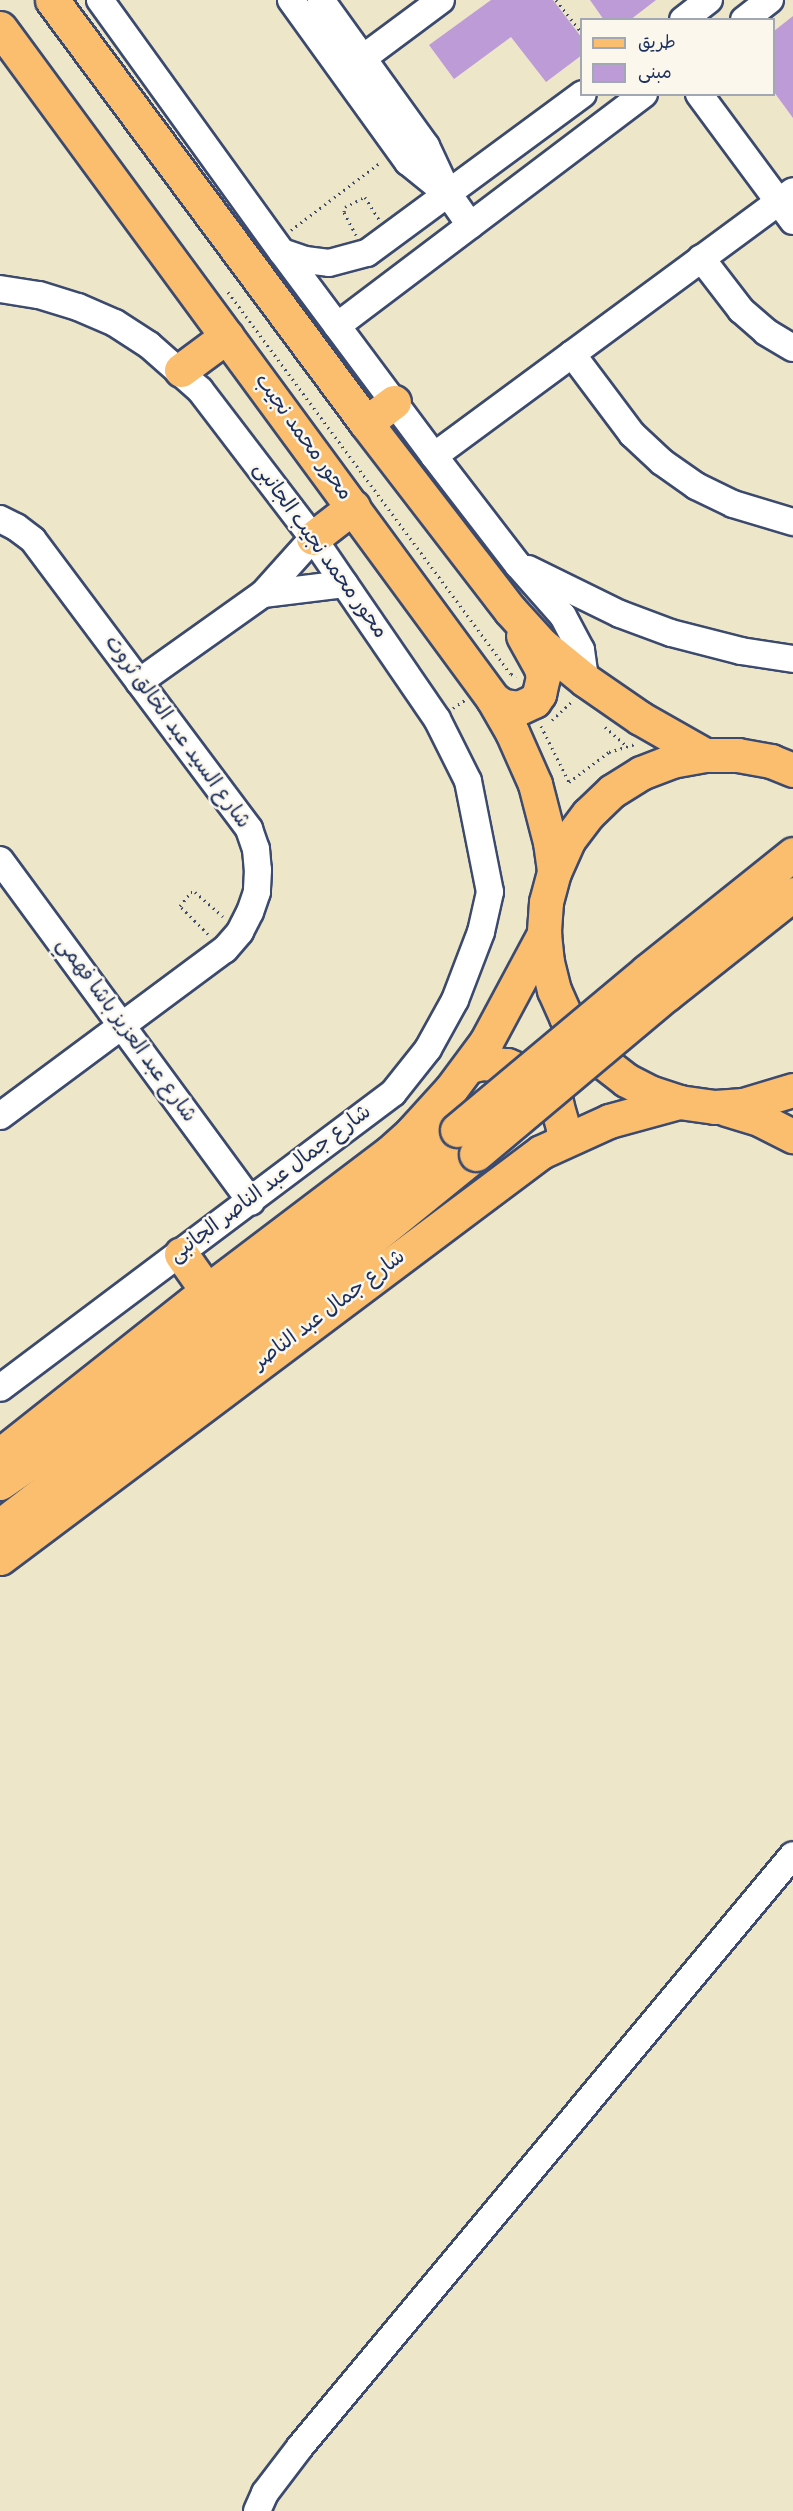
<!DOCTYPE html>
<meta charset="utf-8">
<style>
body{margin:0}
#map{position:relative;width:793px;height:2511px;overflow:hidden;background:#eee6c9;font-family:Dekko,"Playpen Sans Arabic",sans-serif}
div>[style]{position:absolute}
.building>*{inset:0;background:#bc9bd7}
.path>*{height:3px;margin-top:-1.5px;transform-origin:0;background:repeating-linear-gradient(90deg,#3b4a6e 0 1.5px,transparent 0 6px)}
.roads{filter:drop-shadow(2px 0 #3b4a6e) drop-shadow(-2px 0 #3b4a6e) drop-shadow(0 2px #3b4a6e) drop-shadow(0 -2px #3b4a6e)}
.minor>*{height:26px;margin:-13px;padding:0 13px;transform-origin:13px;border-radius:13px;background:#fff}
.major>*{height:33px;margin:-16.5px;padding:0 16.5px;transform-origin:16.5px;border-radius:16.5px;background:#fabe6e}
.bridges{filter:drop-shadow(2px 0 #3b4a6e) drop-shadow(-2px 0 #3b4a6e) drop-shadow(0 2px #3b4a6e) drop-shadow(0 -2px #3b4a6e)}
.major-bridge>*{height:33px;margin:-16.5px;padding:0 16.5px;transform-origin:16.5px;border-radius:16.5px;background:#fabe6e}
span{translate:-50% -50%;white-space:nowrap;text-align:center;line-height:1.15;-webkit-text-stroke:5px #fbf7ec;paint-order:stroke}
.street-label{font-size:21px;color:#1b2f5e}
.legend{position:absolute;left:580px;top:18px;width:195px;height:78px;box-sizing:border-box;background:#fbf7ec;border:2px solid #a1a7b3;margin:0;padding:8px 10px;list-style:none;font-size:18px;color:#1b2f5e}
.legend li{display:flex;align-items:center;gap:12px;height:30px}
.legend b{width:30px;border:2px solid #a1a7b3}
</style>
<div id="map">
<div class="building">
<div style="clip-path:polygon(491px 0,553px 0,582px 38px,582px 55px,546px 82px,511px 37px,454px 79px,429px 45px)"></div>
<div style="clip-path:polygon(590px 0,656px 0,630px 20px,604px 20px)"></div>
<div style="clip-path:polygon(793px 16px,793px 118px,774px 92px,774px 31px)"></div>
</div>
<div class="path">
<div style="left:556px;top:0;width:42px;rotate:51.8deg"></div>
<div style="left:291px;top:230px;width:113px;rotate:-37.1deg"></div>
<div style="left:356px;top:235px;width:26px;rotate:-118deg"></div>
<div style="left:344px;top:212px;width:5px;rotate:-79deg"></div>
<div style="left:345px;top:207px;width:22px;rotate:-27deg"></div>
<div style="left:365px;top:197px;width:26px;rotate:58deg"></div>
<div style="left:228px;top:292px;width:475px;rotate:53.5deg"></div>
<div style="left:511px;top:674px;width:6px;rotate:18deg"></div>
<div style="left:453px;top:708px;width:14px;rotate:-34deg"></div>
<div style="left:552px;top:720px;width:26px;rotate:-43deg"></div>
<div style="left:541px;top:726px;width:63px;rotate:63.4deg"></div>
<div style="left:569px;top:782px;width:50px;rotate:-36.9deg"></div>
<div style="left:609px;top:752px;width:27px;rotate:-17deg"></div>
<div style="left:605px;top:727px;width:29px;rotate:41deg"></div>
<div style="left:208px;top:934px;width:40px;rotate:-135deg"></div>
<div style="left:180px;top:906px;width:18px;rotate:-52deg"></div>
<div style="left:191px;top:892px;width:4px"></div>
<div style="left:195px;top:892px;width:37px;rotate:41deg"></div>
</div>
<div class="roads">
<div class="minor">
<div style="left:100px;top:0;width:311px;rotate:54.2deg"></div>
<div style="left:282px;top:252px;width:254px;rotate:53.3deg"></div>
<div style="left:434px;top:456px;width:138px;rotate:52.4deg"></div>
<div style="left:518px;top:565px;width:68px;rotate:48.6deg"></div>
<div style="left:563px;top:616px;width:38px;rotate:62deg"></div>
<div style="left:581px;top:650px;width:30px;rotate:82deg"></div>
<div style="left:291px;top:0;width:200px;rotate:54.2deg"></div>
<div style="left:408px;top:162px;width:46px;rotate:38.9deg"></div>
<div style="left:321px;top:0;width:180px;rotate:54.3deg"></div>
<div style="left:426px;top:146px;width:54px;rotate:64.9deg"></div>
<div style="left:449px;top:195px;width:37px;rotate:55deg"></div>
<div style="left:683px;top:20px;width:33px;rotate:-38deg"></div>
<div style="left:744px;top:20px;width:33px;rotate:-38deg"></div>
<div style="left:363px;top:58px;width:97px;rotate:-36.6deg"></div>
<div style="left:699px;top:94px;width:158px;rotate:53.5deg"></div>
<div style="left:282px;top:252px;width:24px;rotate:19deg"></div>
<div style="left:305px;top:260px;width:24px;rotate:7deg"></div>
<div style="left:329px;top:263px;width:39px;rotate:-15deg"></div>
<div style="left:367px;top:253px;width:268px;rotate:-36.4deg"></div>
<div style="left:701px;top:258px;width:66px;rotate:52.4deg"></div>
<div style="left:741px;top:310px;width:33px;rotate:41deg"></div>
<div style="left:766px;top:332px;width:31px;rotate:31deg"></div>
<div style="left:0;top:289px;width:39px;rotate:9deg"></div>
<div style="left:39px;top:295px;width:41px;rotate:17.1deg"></div>
<div style="left:78px;top:307px;width:40px;rotate:23.4deg"></div>
<div style="left:115px;top:323px;width:40px;rotate:32.9deg"></div>
<div style="left:149px;top:345px;width:68px;rotate:41.4deg"></div>
<div style="left:200px;top:390px;width:186px;rotate:52.6deg"></div>
<div style="left:313px;top:538px;width:219px;rotate:55.6deg"></div>
<div style="left:437px;top:719px;width:69px;rotate:63.4deg"></div>
<div style="left:468px;top:781px;width:113px;rotate:78.8deg"></div>
<div style="left:490px;top:892px;width:41px;rotate:102.7deg"></div>
<div style="left:481px;top:932px;width:73px;rotate:110.9deg"></div>
<div style="left:455px;top:1000px;width:56px;rotate:118.9deg"></div>
<div style="left:428px;top:1049px;width:56px;rotate:128.5deg"></div>
<div style="left:393px;top:1093px;width:491px;rotate:143.1deg"></div>
<div style="left:337px;top:326px;width:385px;rotate:-37.1deg"></div>
<div style="left:572px;top:354px;width:100px;rotate:53.1deg"></div>
<div style="left:632px;top:434px;width:41px;rotate:43deg"></div>
<div style="left:662px;top:462px;width:42px;rotate:35.2deg"></div>
<div style="left:696px;top:486px;width:41px;rotate:25.9deg"></div>
<div style="left:733px;top:504px;width:63px;rotate:16.7deg"></div>
<div style="left:434px;top:456px;width:446px;rotate:-36.4deg"></div>
<div style="left:0;top:519px;width:18px;rotate:27deg"></div>
<div style="left:16px;top:527px;width:21px;rotate:37deg"></div>
<div style="left:33px;top:540px;width:361px;rotate:53.2deg"></div>
<div style="left:249px;top:829px;width:21px;rotate:71deg"></div>
<div style="left:256px;top:849px;width:21px;rotate:85deg"></div>
<div style="left:258px;top:870px;width:22px;rotate:93deg"></div>
<div style="left:257px;top:892px;width:21px;rotate:109deg"></div>
<div style="left:250px;top:912px;width:22px;rotate:117deg"></div>
<div style="left:240px;top:932px;width:23px;rotate:131deg"></div>
<div style="left:225px;top:949px;width:280px;rotate:143.4deg"></div>
<div style="left:528px;top:569px;width:102px;rotate:26.1deg"></div>
<div style="left:620px;top:614px;width:54px;rotate:20.4deg"></div>
<div style="left:671px;top:633px;width:72px;rotate:14.4deg"></div>
<div style="left:741px;top:651px;width:53px;rotate:8.7deg"></div>
<div style="left:263px;top:594px;width:82px;rotate:-7deg"></div>
<div style="left:139px;top:682px;width:152px;rotate:-35.4deg"></div>
<div style="left:263px;top:594px;width:75px;rotate:-48.2deg"></div>
<div style="left:0;top:860px;width:424px;rotate:53.7deg"></div>
<div style="left:257px;top:2511px;width:20px;rotate:-66deg"></div>
<div style="left:265px;top:2493px;width:58px;rotate:-52.7deg"></div>
<div style="left:300px;top:2447px;width:770px;rotate:-50.21deg"></div>
</div>
<div class="major">
<div style="left:52px;top:0;width:527px;rotate:53.41deg"></div>
<div style="left:366px;top:423px;width:236px;rotate:52.4deg"></div>
<div style="left:510px;top:610px;width:46px;rotate:47.6deg"></div>
<div style="left:541px;top:644px;width:57px;rotate:39.3deg"></div>
<div style="left:585px;top:680px;width:67px;rotate:34.6deg"></div>
<div style="left:640px;top:718px;width:75px;rotate:29.6deg"></div>
<div style="left:0;top:28px;width:833px;rotate:53.69deg"></div>
<div style="left:493px;top:699px;width:38px;rotate:60deg"></div>
<div style="left:512px;top:732px;width:57px;rotate:66.1deg"></div>
<div style="left:535px;top:784px;width:60px;rotate:75.5deg"></div>
<div style="left:550px;top:842px;width:30px;rotate:82deg"></div>
<div style="left:181px;top:370px;width:57px;rotate:-36.5deg"></div>
<div style="left:366px;top:423px;width:35px;rotate:-37deg"></div>
<div style="left:313px;top:538px;width:51px;rotate:-37.8deg"></div>
<div style="left:493px;top:699px;width:12px;rotate:35deg"></div>
<div style="left:503px;top:706px;width:16px;rotate:7deg"></div>
<div style="left:519px;top:708px;width:17px;rotate:-25deg"></div>
<div style="left:534px;top:701px;width:9px;rotate:-54deg"></div>
<div style="left:539px;top:694px;width:17px;rotate:-77deg"></div>
<div style="left:543px;top:677px;width:9px;rotate:-103deg"></div>
<div style="left:541px;top:668px;width:37px;rotate:-119deg"></div>
<div style="left:793px;top:770px;width:24px;rotate:-158deg"></div>
<div style="left:771px;top:761px;width:34px;rotate:-170deg"></div>
<div style="left:738px;top:755px;width:33px;rotate:180deg"></div>
<div style="left:705px;top:755px;width:34px;rotate:170deg"></div>
<div style="left:672px;top:761px;width:33px;rotate:159deg"></div>
<div style="left:641px;top:773px;width:34px;rotate:148deg"></div>
<div style="left:612px;top:791px;width:33px;rotate:136deg"></div>
<div style="left:588px;top:814px;width:34px;rotate:127deg"></div>
<div style="left:568px;top:841px;width:34px;rotate:114deg"></div>
<div style="left:554px;top:872px;width:31px;rotate:105deg"></div>
<div style="left:546px;top:902px;width:32px;rotate:94deg"></div>
<div style="left:544px;top:934px;width:28px;rotate:84deg"></div>
<div style="left:547px;top:962px;width:29px;rotate:76deg"></div>
<div style="left:554px;top:990px;width:30px;rotate:66deg"></div>
<div style="left:566px;top:1017px;width:29px;rotate:56deg"></div>
<div style="left:582px;top:1041px;width:30px;rotate:45deg"></div>
<div style="left:603px;top:1062px;width:29px;rotate:38deg"></div>
<div style="left:626px;top:1080px;width:29px;rotate:27deg"></div>
<div style="left:652px;top:1093px;width:28px;rotate:18deg"></div>
<div style="left:679px;top:1102px;width:36px;rotate:8deg"></div>
<div style="left:715px;top:1107px;width:28px;rotate:-4deg"></div>
<div style="left:743px;top:1105px;width:52px;rotate:-16.7deg"></div>
<div style="left:470px;top:1066px;width:12px;rotate:-14deg"></div>
<div style="left:482px;top:1063px;width:25px;rotate:5deg"></div>
<div style="left:507px;top:1065px;width:26px;rotate:23deg"></div>
<div style="left:531px;top:1075px;width:38px;rotate:48deg"></div>
<div style="left:556px;top:1103px;width:26px;rotate:74deg"></div>
<div style="left:563px;top:1128px;width:12px;rotate:90deg"></div>
<div style="left:726px;top:1109px;width:37px;rotate:17deg"></div>
<div style="left:761px;top:1120px;width:36px;rotate:27deg"></div>
<div style="left:181px;top:1254px;width:45px;rotate:54.9deg"></div>
<div style="left:0;top:1455px;width:264px;rotate:-38.4deg"></div>
<div style="left:207px;top:1291px;width:228px;rotate:-37.2deg"></div>
<div style="left:389px;top:1153px;width:30px;rotate:-42deg"></div>
<div style="left:411px;top:1133px;width:59px;rotate:-47.7deg"></div>
<div style="left:451px;top:1089px;width:59px;rotate:-53.3deg"></div>
<div style="left:486px;top:1042px;width:123px;rotate:-61.8deg"></div>
<div style="left:0;top:1483px;width:86px;rotate:-34.6deg"></div>
<div style="left:71px;top:1434px;width:164px;rotate:-37.1deg"></div>
<div style="left:202px;top:1335px;width:327px;rotate:-38.8deg"></div>
<div style="left:0;top:1526px;width:442px;rotate:-37.6deg"></div>
<div style="left:350px;top:1256px;width:162px;rotate:-39deg"></div>
<div style="left:0;top:1558px;width:676px;rotate:-36.89deg"></div>
<div style="left:541px;top:1152px;width:75px;rotate:-24.5deg"></div>
<div style="left:609px;top:1121px;width:73px;rotate:-15.2deg"></div>
</div>
</div>
<div class="bridges">
<div class="major-bridge">
<div style="left:457px;top:1130px;width:248px;rotate:-39.9deg"></div>
<div style="left:647px;top:971px;width:187px;rotate:-38.7deg"></div>
<div style="left:476px;top:1154px;width:249px;rotate:-40deg"></div>
<div style="left:667px;top:994px;width:161px;rotate:-38.4deg"></div>
</div>
</div>
<div class="street-label">
<span style="left:302px;top:438px;rotate:54deg">محور محمد نجيب</span>
<span style="left:319px;top:551px;rotate:54deg">محور محمد نجيب الجانبى</span>
<span style="left:176px;top:733px;rotate:54deg">شارع السيد عبد الخالق ثروت</span>
<span style="left:125px;top:1031px;rotate:54deg">شارع عبد العزيز باشا فهمي</span>
<span style="left:271px;top:1185px;rotate:-37deg">شارع جمال عبد الناصر الجانبى</span>
<span style="left:330px;top:1311px;rotate:-37deg">شارع جمال عبد الناصر</span>
</div>
<ul class="legend">
<li><b style="height:8px;background:#fabe6e"></b>طريق</li>
<li><b style="height:16px;background:#bc9bd7"></b>مبنى</li>
</ul>
</div>
